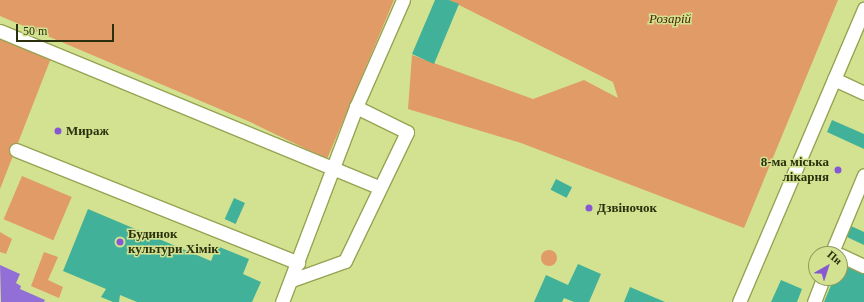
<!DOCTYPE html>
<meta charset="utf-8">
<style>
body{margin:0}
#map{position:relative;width:864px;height:302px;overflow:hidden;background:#d3e290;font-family:Georgia,serif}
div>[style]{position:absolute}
.green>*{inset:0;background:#e09b66;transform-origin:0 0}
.round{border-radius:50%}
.water>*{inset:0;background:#926fd7}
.building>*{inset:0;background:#42b19a;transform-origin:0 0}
.roads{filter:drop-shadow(1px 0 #96a353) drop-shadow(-1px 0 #96a353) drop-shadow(0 1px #96a353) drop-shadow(0 -1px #96a353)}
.minor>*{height:13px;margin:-6.5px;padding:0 6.5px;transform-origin:6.5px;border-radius:6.5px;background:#fff}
.dots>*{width:11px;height:11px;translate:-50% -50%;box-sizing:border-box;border:2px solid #d3e290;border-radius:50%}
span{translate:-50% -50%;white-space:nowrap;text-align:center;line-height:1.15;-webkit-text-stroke:3px #d3e290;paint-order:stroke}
.park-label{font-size:13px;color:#482200;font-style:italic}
.poi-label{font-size:13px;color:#2a2f0d;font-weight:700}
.left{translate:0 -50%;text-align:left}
.right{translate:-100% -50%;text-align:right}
.north{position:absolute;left:808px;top:246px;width:40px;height:40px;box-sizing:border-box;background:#d3e290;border:1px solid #8f9a5c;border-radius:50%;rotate:39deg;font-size:11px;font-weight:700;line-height:16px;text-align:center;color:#2a2f0d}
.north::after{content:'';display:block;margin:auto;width:14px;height:18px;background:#8659d3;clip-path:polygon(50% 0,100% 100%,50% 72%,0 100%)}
.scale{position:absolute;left:16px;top:24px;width:98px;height:18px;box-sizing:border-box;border:2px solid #2a2f0d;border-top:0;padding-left:5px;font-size:12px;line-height:14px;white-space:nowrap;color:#2a2f0d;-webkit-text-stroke:3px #d3e290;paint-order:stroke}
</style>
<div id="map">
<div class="green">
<div style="clip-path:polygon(0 0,394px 0,327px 159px,248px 121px,0 16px)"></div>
<div style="clip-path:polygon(449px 0,698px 0,691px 19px,698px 0,838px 0,744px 228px,521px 143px,408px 109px,412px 55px,533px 99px,584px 80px,618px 98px,613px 82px)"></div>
<div style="clip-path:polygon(0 31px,53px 53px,0 189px)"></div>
<div style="left:22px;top:176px;width:54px;height:47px;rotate:23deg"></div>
<div style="clip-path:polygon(0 232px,12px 239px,6px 254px,0 252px)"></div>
<div class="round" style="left:541px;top:250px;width:16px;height:16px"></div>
<div style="clip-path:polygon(44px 252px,58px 257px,48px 280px,63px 287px,59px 298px,31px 286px)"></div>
</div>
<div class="water">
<div style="clip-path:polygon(0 265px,20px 274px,16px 283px,21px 286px,20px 289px,45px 300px,44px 302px,1px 302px)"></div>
</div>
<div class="building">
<div style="clip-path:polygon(435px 0,449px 0,459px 4px,434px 64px,412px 54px)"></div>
<div style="clip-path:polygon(832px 120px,864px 134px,864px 149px,827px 132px)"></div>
<div style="left:556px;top:179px;width:18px;height:12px;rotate:27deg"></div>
<div style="left:234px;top:198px;width:12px;height:23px;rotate:24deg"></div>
<div style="clip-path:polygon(88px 209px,211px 261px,217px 246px,249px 259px,243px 274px,261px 282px,252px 302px,137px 302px,120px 295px,119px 302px,113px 302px,101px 297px,106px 289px,63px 271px)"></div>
<div style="clip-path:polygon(851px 226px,864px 232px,864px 245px,847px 237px)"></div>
<div style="clip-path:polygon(578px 264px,601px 274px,589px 302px,574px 302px,564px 298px,562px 302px,534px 302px,546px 275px,568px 285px)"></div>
<div style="clip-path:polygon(840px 264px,864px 274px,864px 302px,824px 302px,834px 278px,840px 278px)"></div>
<div style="clip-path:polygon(781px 280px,802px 289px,797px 302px,771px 302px)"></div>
<div style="clip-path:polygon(630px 287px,665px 302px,624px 302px)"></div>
</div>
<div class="roads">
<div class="minor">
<div style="left:0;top:31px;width:410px;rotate:22.4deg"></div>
<div style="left:834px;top:79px;width:33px;rotate:25deg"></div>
<div style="left:16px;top:150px;width:304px;rotate:21.8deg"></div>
<div style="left:832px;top:252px;width:83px;rotate:-67.4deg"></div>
<div style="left:840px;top:255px;width:26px;rotate:25deg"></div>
<div style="left:292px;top:280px;width:56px;rotate:-19.7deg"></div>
<div style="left:345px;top:261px;width:143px;rotate:-64.3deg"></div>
<div style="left:407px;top:132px;width:57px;rotate:-153.9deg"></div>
<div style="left:282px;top:302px;width:209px;rotate:-69.2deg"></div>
<div style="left:356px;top:107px;width:117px;rotate:-66.3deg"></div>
<div style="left:739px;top:302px;width:319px;rotate:-66.9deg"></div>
<div style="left:814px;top:302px;width:26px;rotate:-69deg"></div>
</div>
</div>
<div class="dots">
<div style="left:58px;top:131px;background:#8659d3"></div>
<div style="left:838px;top:170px;background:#8659d3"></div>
<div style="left:589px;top:208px;background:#8659d3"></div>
<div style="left:120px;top:242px;background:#8659d3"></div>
</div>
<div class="park-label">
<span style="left:670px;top:19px">Розарій</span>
</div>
<div class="poi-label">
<span class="left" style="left:66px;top:131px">Мираж</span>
<span class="right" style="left:829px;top:170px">8-ма міська<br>лікарня</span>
<span class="left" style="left:597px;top:208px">Дзвіночок</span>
<span class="left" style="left:128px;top:242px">Будинок<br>культури Хімік</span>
</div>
<div class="north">Пн</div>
<div class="scale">50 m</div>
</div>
